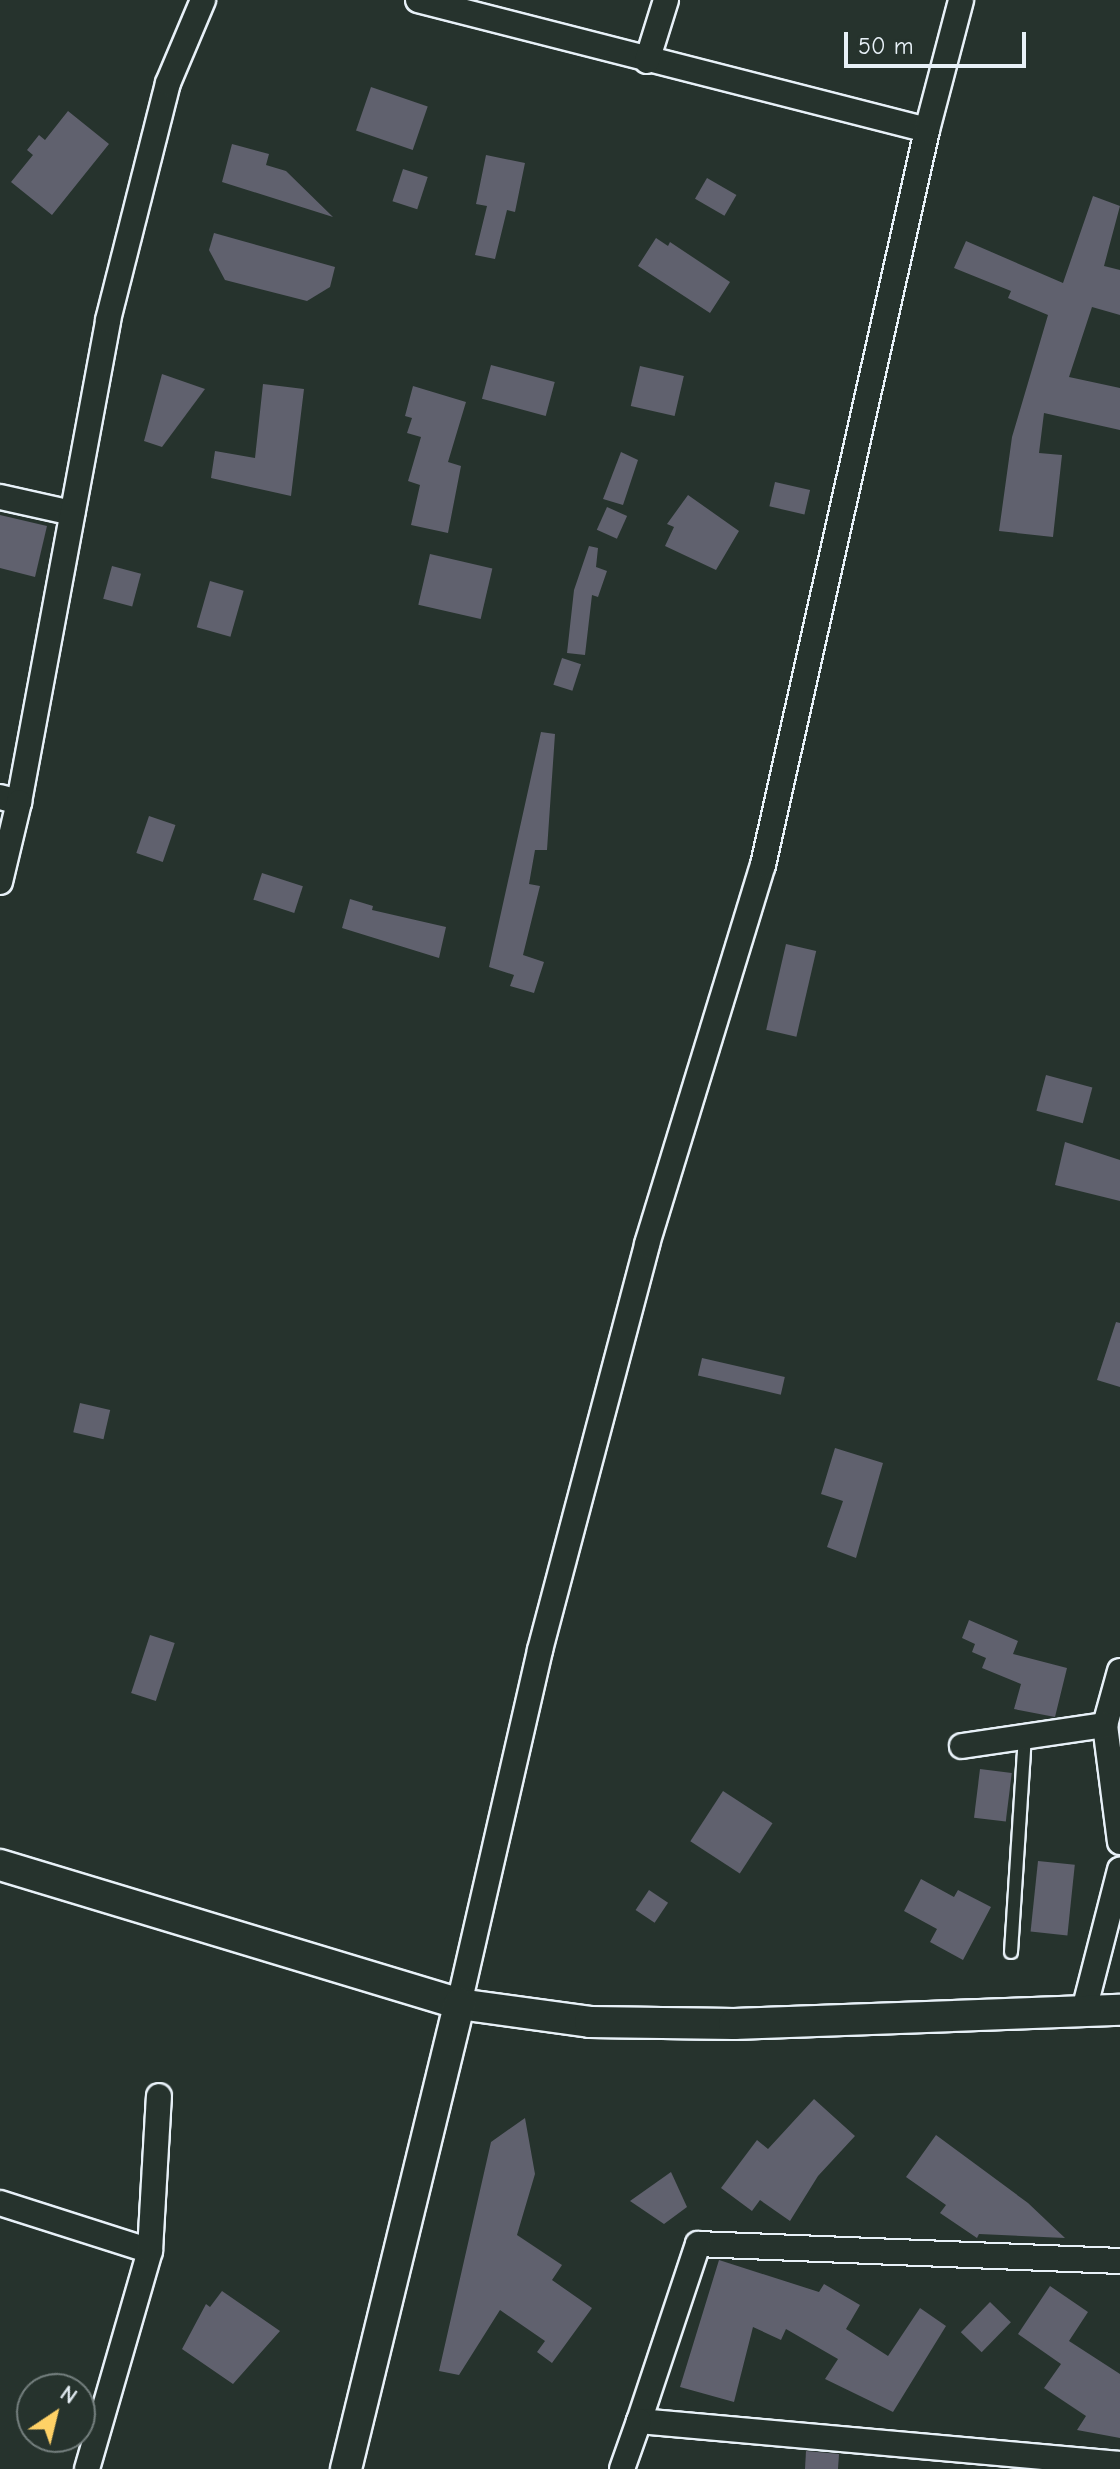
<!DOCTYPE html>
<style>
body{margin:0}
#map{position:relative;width:1120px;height:2469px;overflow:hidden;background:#26332d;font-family:"Comic Neue",sans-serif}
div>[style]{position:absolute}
.building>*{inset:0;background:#60616e;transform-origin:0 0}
.roads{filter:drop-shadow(2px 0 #e8f1f8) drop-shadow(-2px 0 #e8f1f8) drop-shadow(0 2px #e8f1f8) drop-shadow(0 -2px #e8f1f8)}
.service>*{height:12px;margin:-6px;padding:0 6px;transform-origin:6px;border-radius:6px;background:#26332d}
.minor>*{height:24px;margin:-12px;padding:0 12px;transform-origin:12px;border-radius:12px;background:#26332d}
.tertiary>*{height:30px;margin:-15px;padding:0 15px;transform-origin:15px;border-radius:15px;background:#26332d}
span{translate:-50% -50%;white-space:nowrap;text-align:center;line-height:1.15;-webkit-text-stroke:6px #26332d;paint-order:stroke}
.north{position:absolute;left:16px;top:2373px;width:80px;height:80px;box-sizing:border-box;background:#26332d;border:2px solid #747f7e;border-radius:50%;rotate:35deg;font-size:22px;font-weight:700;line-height:32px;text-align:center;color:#e8f1f8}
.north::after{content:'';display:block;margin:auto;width:28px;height:36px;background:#ffd166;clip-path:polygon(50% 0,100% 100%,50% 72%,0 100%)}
.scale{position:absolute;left:844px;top:32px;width:182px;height:36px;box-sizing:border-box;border:4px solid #e8f1f8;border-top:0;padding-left:10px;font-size:24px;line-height:28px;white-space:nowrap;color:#e8f1f8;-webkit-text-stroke:6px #26332d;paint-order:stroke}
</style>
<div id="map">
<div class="building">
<div style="left:371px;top:87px;width:60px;height:46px;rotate:19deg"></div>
<div style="clip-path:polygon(68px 111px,109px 144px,52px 215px,11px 182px,33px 155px,27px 150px,39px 135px,45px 140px)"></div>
<div style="clip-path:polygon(232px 144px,269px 154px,266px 165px,286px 171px,333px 217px,222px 182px)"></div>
<div style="clip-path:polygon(486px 155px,525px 163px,515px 212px,507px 210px,495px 259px,475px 255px,487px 206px,476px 204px)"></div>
<div style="left:403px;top:169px;width:26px;height:34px;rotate:18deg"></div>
<div style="left:707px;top:178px;width:34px;height:24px;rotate:30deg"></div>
<div style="clip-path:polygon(1093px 196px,1120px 206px,1104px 266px,1120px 270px,1120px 315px,1092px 307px,1069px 377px,1120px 388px,1120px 430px,1044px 413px,1039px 453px,1062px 455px,1053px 537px,999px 531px,1012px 437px,1048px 315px,1008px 298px,1011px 291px,954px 268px,966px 241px,1063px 283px)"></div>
<div style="clip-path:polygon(214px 233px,335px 267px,330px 287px,307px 301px,225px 280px,209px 250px)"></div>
<div style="clip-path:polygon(656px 238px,668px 246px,670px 242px,730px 282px,710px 313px,638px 266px)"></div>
<div style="left:491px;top:365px;width:66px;height:35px;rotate:15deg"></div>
<div style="left:640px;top:366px;width:45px;height:41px;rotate:13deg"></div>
<div style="clip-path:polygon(162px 374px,205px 389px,162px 447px,144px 441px)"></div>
<div style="clip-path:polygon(263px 384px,304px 389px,291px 496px,211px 478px,215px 451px,255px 458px)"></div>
<div style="clip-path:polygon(413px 386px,466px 402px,448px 462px,461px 466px,448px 533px,411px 525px,420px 485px,408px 481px,421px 437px,407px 433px,412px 418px,405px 416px)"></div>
<div style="clip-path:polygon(621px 452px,638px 460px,623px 505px,603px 499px)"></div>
<div style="left:775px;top:482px;width:36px;height:25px;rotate:13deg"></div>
<div style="clip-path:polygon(688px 495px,739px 531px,716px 570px,665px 546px,674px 527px,667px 524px)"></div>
<div style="left:607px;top:507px;width:22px;height:25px;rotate:24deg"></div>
<div style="clip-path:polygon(0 515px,47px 526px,35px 577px,0 568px)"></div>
<div style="clip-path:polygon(589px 546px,598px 548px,596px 567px,607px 571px,598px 597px,592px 595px,585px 655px,567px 653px,574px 590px)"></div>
<div style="left:430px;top:554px;width:64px;height:52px;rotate:13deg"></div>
<div style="left:112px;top:566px;width:30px;height:34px;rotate:15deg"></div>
<div style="left:210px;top:581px;width:35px;height:48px;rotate:16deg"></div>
<div style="left:562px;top:658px;width:20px;height:28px;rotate:18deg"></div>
<div style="clip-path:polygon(541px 732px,555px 734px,547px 850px,535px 850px,529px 884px,540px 886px,523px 955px,544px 962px,534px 993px,510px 986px,514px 975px,489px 967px)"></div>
<div style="left:149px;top:816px;width:28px;height:39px;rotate:19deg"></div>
<div style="left:262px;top:873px;width:43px;height:28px;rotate:18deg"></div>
<div style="clip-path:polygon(350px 899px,373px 906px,372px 910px,446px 927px,439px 958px,342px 928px)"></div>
<div style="left:786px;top:944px;width:31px;height:88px;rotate:13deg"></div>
<div style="left:1046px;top:1075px;width:48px;height:37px;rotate:15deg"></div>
<div style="clip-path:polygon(1065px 1142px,1120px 1160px,1120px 1201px,1055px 1185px)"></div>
<div style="clip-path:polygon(1116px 1322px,1120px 1323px,1120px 1387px,1097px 1380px)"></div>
<div style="left:702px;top:1358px;width:85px;height:18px;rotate:13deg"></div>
<div style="left:80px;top:1403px;width:31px;height:30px;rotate:13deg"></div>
<div style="clip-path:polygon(835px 1448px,883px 1463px,856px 1558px,827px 1547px,843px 1501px,821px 1494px)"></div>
<div style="clip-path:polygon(969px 1620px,1018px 1641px,1013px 1654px,1067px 1668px,1055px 1717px,1014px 1709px,1021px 1684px,982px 1668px,986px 1658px,972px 1652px,975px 1644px,962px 1638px)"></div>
<div style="left:150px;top:1635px;width:26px;height:61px;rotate:18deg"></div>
<div style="left:980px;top:1769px;width:32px;height:49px;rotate:7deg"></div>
<div style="left:723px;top:1791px;width:59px;height:60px;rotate:33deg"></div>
<div style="left:1038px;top:1861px;width:37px;height:71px;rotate:6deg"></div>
<div style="clip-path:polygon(921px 1879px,954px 1897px,958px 1890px,991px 1907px,963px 1960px,930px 1942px,937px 1929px,904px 1911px)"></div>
<div style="left:649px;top:1890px;width:23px;height:24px;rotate:34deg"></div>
<div style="clip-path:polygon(814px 2099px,855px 2136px,818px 2176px,790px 2221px,760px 2200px,752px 2211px,721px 2188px,757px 2140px,768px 2149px)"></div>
<div style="clip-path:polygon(525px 2118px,535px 2174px,517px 2235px,562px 2265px,552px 2280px,592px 2308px,552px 2363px,537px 2352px,545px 2341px,500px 2310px,459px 2375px,439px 2371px,491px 2142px)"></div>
<div style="clip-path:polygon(936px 2135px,1028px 2203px,1065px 2238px,979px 2234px,977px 2238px,940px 2213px,946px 2205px,906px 2177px)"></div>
<div style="clip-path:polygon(671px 2172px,687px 2207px,664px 2224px,630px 2201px)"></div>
<div style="clip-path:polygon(719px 2260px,819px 2292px,824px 2284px,860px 2305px,846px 2329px,888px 2356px,920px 2308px,946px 2326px,893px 2412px,825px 2379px,838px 2359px,786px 2329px,781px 2340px,753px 2327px,734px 2402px,680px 2387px)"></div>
<div style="clip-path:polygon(1050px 2286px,1088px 2312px,1069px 2341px,1120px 2374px,1120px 2438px,1077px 2430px,1086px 2416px,1044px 2388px,1061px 2364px,1018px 2334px)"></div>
<div style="clip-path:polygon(222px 2291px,280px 2331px,233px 2384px,182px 2349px,206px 2304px,210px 2307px)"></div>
<div style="left:990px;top:2302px;width:29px;height:42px;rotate:44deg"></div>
<div style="clip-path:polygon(806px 2451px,839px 2454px,838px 2469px,805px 2469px)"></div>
</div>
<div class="roads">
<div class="service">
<div style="left:1011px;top:1952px;width:215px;rotate:-86.3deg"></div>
</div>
<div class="minor">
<div style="left:418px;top:0;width:525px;rotate:14.33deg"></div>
<div style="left:647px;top:61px;width:64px;rotate:-72.7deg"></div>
<div style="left:0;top:497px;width:74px;rotate:12.5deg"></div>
<div style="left:0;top:797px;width:20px;rotate:15deg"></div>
<div style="left:19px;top:802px;width:490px;rotate:-79.5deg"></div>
<div style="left:108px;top:320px;width:244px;rotate:-75.8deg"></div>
<div style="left:168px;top:83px;width:90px;rotate:-67.1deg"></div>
<div style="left:0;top:882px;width:82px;rotate:-76.6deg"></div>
<div style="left:1120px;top:1671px;width:56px;rotate:105.5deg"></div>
<div style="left:1105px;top:1725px;width:118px;rotate:82.7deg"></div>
<div style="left:962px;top:1746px;width:145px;rotate:-8.4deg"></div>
<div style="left:459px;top:2004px;width:363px;rotate:-77.1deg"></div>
<div style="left:540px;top:1650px;width:420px;rotate:-75.2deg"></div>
<div style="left:647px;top:1244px;width:396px;rotate:-73deg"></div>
<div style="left:763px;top:865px;width:753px;rotate:-77.42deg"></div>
<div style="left:927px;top:130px;width:134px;rotate:-75.3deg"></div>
<div style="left:1084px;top:2010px;width:145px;rotate:-75.6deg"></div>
<div style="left:0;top:2203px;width:157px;rotate:17.7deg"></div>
<div style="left:1120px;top:2261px;width:422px;rotate:-177.7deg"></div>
<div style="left:698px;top:2244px;width:187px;rotate:108.4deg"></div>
<div style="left:639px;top:2421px;width:483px;rotate:5.1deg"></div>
<div style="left:87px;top:2469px;width:227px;rotate:-73.9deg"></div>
<div style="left:150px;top:2251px;width:155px;rotate:-86.7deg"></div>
<div style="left:622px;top:2469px;width:51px;rotate:-70.5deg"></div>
</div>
<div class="tertiary">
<div style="left:0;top:1865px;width:480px;rotate:16.8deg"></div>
<div style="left:459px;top:2004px;width:132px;rotate:7.8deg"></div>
<div style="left:590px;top:2022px;width:144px;rotate:0.8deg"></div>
<div style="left:734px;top:2024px;width:386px;rotate:-2.1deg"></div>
<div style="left:346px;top:2469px;width:479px;rotate:-76.3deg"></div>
</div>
</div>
<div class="north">N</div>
<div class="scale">50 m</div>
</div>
